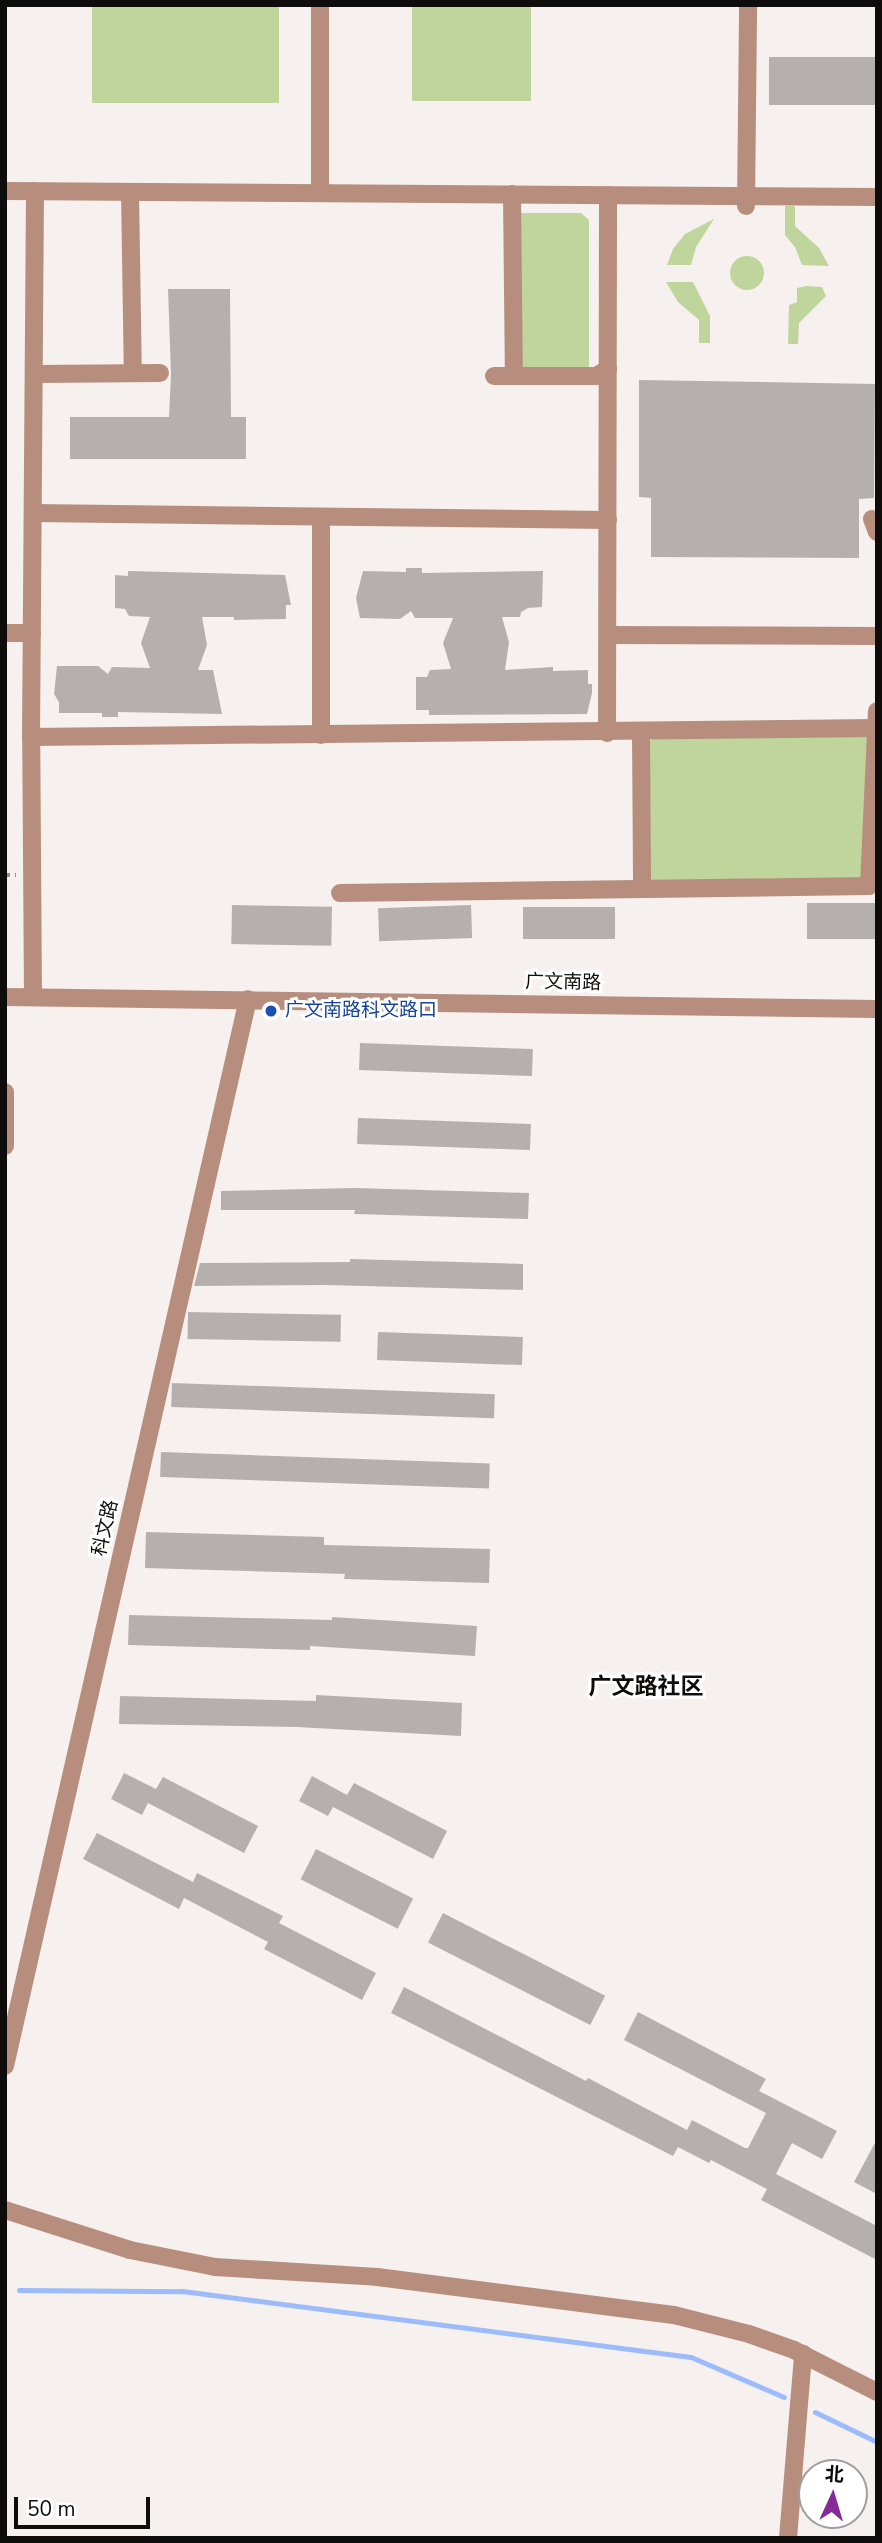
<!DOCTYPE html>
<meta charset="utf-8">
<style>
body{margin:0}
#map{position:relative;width:882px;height:2543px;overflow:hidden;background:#f6f0ee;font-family:"Nunito Sans","Noto Sans SC",sans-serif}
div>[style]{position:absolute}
.green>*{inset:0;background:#bfd59c;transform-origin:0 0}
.round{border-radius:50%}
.stream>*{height:5px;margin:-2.5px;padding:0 2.5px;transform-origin:2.5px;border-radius:2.5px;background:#9bbbfb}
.building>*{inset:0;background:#b5b0ae;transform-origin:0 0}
.path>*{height:3.5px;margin-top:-1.75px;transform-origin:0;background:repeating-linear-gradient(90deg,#948f8e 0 5px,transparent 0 10px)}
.minor>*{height:18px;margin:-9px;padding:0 9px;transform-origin:9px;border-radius:9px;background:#b78e7e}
.dots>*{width:19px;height:19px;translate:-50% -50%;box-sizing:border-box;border:4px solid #fff;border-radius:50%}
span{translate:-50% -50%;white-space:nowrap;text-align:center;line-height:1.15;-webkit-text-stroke:6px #fff;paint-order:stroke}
.street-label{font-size:19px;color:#0f0d0c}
.transit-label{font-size:19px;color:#164399}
.left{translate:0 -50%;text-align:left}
.quarter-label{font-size:23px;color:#0f0d0c;font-weight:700}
.frame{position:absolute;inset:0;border:7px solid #0f0d0c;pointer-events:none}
.north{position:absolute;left:798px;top:2459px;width:70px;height:70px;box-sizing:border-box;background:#fff;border:2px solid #9f9e9e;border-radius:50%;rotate:4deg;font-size:19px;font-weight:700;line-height:28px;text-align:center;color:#0f0d0c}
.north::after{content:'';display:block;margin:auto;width:24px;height:32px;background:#842b98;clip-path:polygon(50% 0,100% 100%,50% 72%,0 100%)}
.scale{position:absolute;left:14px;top:2497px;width:136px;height:32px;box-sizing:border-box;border:4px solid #0f0d0c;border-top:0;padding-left:9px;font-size:21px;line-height:24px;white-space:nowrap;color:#0f0d0c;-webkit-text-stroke:5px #fff;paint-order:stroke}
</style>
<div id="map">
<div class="green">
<div style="left:92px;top:5px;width:187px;height:98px"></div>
<div style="left:412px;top:5px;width:119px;height:96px"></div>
<div style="clip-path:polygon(785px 206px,795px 206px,795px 226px,819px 248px,829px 266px,802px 265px,795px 247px,785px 235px)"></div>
<div style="clip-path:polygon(516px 213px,581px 213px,589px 220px,589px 368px,521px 371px)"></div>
<div style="clip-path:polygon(714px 219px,696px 247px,691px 265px,667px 265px,673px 249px,685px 234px)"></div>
<div class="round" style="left:730px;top:256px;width:34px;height:34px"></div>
<div style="clip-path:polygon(666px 282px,693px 282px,710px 316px,710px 343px,699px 343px,699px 320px,678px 302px)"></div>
<div style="clip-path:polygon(806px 286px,822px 287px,826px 296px,799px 323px,798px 344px,788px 344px,789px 305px,797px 302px,797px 288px)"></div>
<div style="clip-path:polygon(868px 734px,862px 879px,654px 884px,647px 879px,647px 746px,653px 737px)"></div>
</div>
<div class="stream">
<div style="left:19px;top:2290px;width:163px;rotate:0.4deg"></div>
<div style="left:182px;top:2291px;width:513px;rotate:7.39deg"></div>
<div style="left:691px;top:2357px;width:101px;rotate:23.3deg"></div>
<div style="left:815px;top:2412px;width:69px;rotate:25.8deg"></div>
</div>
<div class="building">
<div style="left:769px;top:57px;width:108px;height:48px"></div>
<div style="clip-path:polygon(168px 289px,230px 289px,231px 417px,246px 417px,246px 459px,70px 459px,70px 417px,169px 417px,171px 374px)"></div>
<div style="clip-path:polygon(639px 380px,875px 384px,874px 498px,859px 499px,859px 558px,651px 557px,651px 498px,639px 497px)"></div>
<div style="clip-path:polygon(406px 568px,422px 568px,422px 573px,543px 571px,542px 607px,528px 608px,521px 612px,520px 617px,502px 617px,509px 642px,505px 670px,553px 667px,553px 671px,588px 670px,588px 684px,592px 684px,592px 693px,587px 714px,429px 715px,429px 710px,416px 710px,416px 677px,427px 677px,430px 670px,451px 669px,443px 643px,453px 618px,415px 618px,411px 611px,400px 619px,360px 618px,356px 598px,363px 571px,406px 572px)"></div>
<div style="clip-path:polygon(128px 571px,285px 575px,291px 605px,286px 605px,286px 619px,234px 620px,234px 617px,202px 617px,207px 645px,198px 670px,213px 670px,222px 714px,118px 712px,118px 717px,102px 717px,102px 713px,59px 713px,59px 702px,54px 694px,57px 666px,98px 666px,108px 674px,112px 667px,150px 668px,141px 643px,150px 617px,129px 616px,125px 609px,115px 608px,115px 575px,128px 576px)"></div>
<div style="left:807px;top:903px;width:70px;height:36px"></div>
<div style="left:232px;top:905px;width:100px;height:39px;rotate:1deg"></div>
<div style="left:471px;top:905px;width:33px;height:93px;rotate:88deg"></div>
<div style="left:615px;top:907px;width:32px;height:92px;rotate:90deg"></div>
<div style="left:360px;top:1043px;width:173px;height:27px;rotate:2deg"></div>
<div style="left:358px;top:1118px;width:173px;height:26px;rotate:2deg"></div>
<div style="clip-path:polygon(355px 1188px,529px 1193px,528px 1219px,354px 1214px,355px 1210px,221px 1210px,221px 1191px)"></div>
<div style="clip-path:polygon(350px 1259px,523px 1264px,523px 1290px,326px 1285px,194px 1286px,200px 1263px,350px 1262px)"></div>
<div style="left:188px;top:1312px;width:153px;height:27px;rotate:1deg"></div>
<div style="left:378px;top:1332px;width:145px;height:28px;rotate:2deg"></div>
<div style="left:172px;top:1383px;width:323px;height:24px;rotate:2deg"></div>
<div style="left:161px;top:1452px;width:329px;height:25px;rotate:2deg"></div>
<div style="clip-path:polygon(146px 1532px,324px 1537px,324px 1545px,490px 1549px,489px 1583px,344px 1579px,345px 1574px,145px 1568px)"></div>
<div style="clip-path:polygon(129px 1615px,332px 1620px,332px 1617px,477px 1626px,475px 1656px,310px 1646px,310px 1650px,128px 1645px)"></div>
<div style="clip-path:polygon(316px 1695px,462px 1703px,461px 1736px,297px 1727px,119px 1724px,120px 1696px,316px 1701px)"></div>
<div style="clip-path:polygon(124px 1773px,156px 1789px,163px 1777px,258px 1826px,244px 1853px,148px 1803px,142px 1815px,111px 1799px)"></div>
<div style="clip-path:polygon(312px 1776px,347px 1795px,354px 1783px,447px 1831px,433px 1859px,333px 1807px,328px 1816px,299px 1801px)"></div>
<div style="clip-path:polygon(97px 1833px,193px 1882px,197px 1873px,283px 1916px,279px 1923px,376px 1973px,362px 2000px,264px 1949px,268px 1942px,184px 1898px,179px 1909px,83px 1859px)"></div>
<div style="left:316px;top:1849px;width:109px;height:34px;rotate:27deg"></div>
<div style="left:443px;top:1913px;width:182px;height:33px;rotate:27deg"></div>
<div style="clip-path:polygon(404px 1987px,586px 2081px,588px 2078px,687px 2130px,692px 2120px,745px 2148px,748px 2148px,766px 2113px,624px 2040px,638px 2012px,766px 2079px,759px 2091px,837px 2131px,822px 2159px,792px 2143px,776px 2174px,877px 2226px,877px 2260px,761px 2200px,767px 2189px,711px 2160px,709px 2163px,678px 2147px,673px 2156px,391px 2013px)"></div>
<div style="clip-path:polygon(877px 2139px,877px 2194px,854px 2182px)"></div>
</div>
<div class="path">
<div style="left:5px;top:875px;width:11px"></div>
</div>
<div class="minor">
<div style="left:5px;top:191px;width:872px;rotate:0.39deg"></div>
<div style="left:130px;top:192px;width:181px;rotate:89.1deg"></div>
<div style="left:320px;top:193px;width:188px;rotate:-90deg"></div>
<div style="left:512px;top:194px;width:182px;rotate:89.4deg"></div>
<div style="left:746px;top:206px;width:201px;rotate:-89.4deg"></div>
<div style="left:36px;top:374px;width:124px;rotate:-0.5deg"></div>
<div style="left:494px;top:376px;width:102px"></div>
<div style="left:596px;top:376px;width:14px;rotate:-30deg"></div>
<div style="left:34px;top:513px;width:574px;rotate:0.7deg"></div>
<div style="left:872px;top:519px;width:14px;rotate:69deg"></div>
<div style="left:5px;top:633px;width:27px"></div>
<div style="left:608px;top:635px;width:269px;rotate:0.2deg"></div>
<div style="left:607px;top:733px;width:538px;rotate:-89.89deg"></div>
<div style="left:641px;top:733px;width:156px;rotate:89.6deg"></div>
<div style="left:321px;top:735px;width:218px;rotate:-90deg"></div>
<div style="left:31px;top:737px;width:845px;rotate:-0.61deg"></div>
<div style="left:340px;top:893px;width:529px;rotate:-0.76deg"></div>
<div style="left:869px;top:886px;width:175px;rotate:-87.4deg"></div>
<div style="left:5px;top:997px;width:872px;rotate:0.79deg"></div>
<div style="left:33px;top:997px;width:260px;rotate:-90.4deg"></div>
<div style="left:31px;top:737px;width:546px;rotate:-89.58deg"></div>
<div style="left:5px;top:1092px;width:54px;rotate:90deg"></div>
<div style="left:5px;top:2066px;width:1094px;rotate:-77.17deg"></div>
<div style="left:5px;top:2210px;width:131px;rotate:17.7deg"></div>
<div style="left:130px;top:2250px;width:87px;rotate:11.3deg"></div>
<div style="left:215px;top:2267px;width:162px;rotate:3.5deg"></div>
<div style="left:377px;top:2277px;width:299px;rotate:7.3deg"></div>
<div style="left:674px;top:2315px;width:77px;rotate:14.2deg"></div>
<div style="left:749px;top:2334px;width:48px;rotate:19.6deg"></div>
<div style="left:794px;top:2350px;width:93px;rotate:26.8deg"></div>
<div style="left:788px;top:2538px;width:185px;rotate:-85.3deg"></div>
</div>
<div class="dots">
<div style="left:271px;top:1011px;background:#1a4fb4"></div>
</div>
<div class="street-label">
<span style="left:563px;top:983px;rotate:1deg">广文南路</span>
<span style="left:106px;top:1528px;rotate:-77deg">科文路</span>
</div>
<div class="transit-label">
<span class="left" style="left:285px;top:1011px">广文南路科文路口</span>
</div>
<div class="quarter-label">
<span style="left:646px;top:1687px">广文路社区</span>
</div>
<div class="frame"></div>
<div class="north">北</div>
<div class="scale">50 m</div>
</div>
